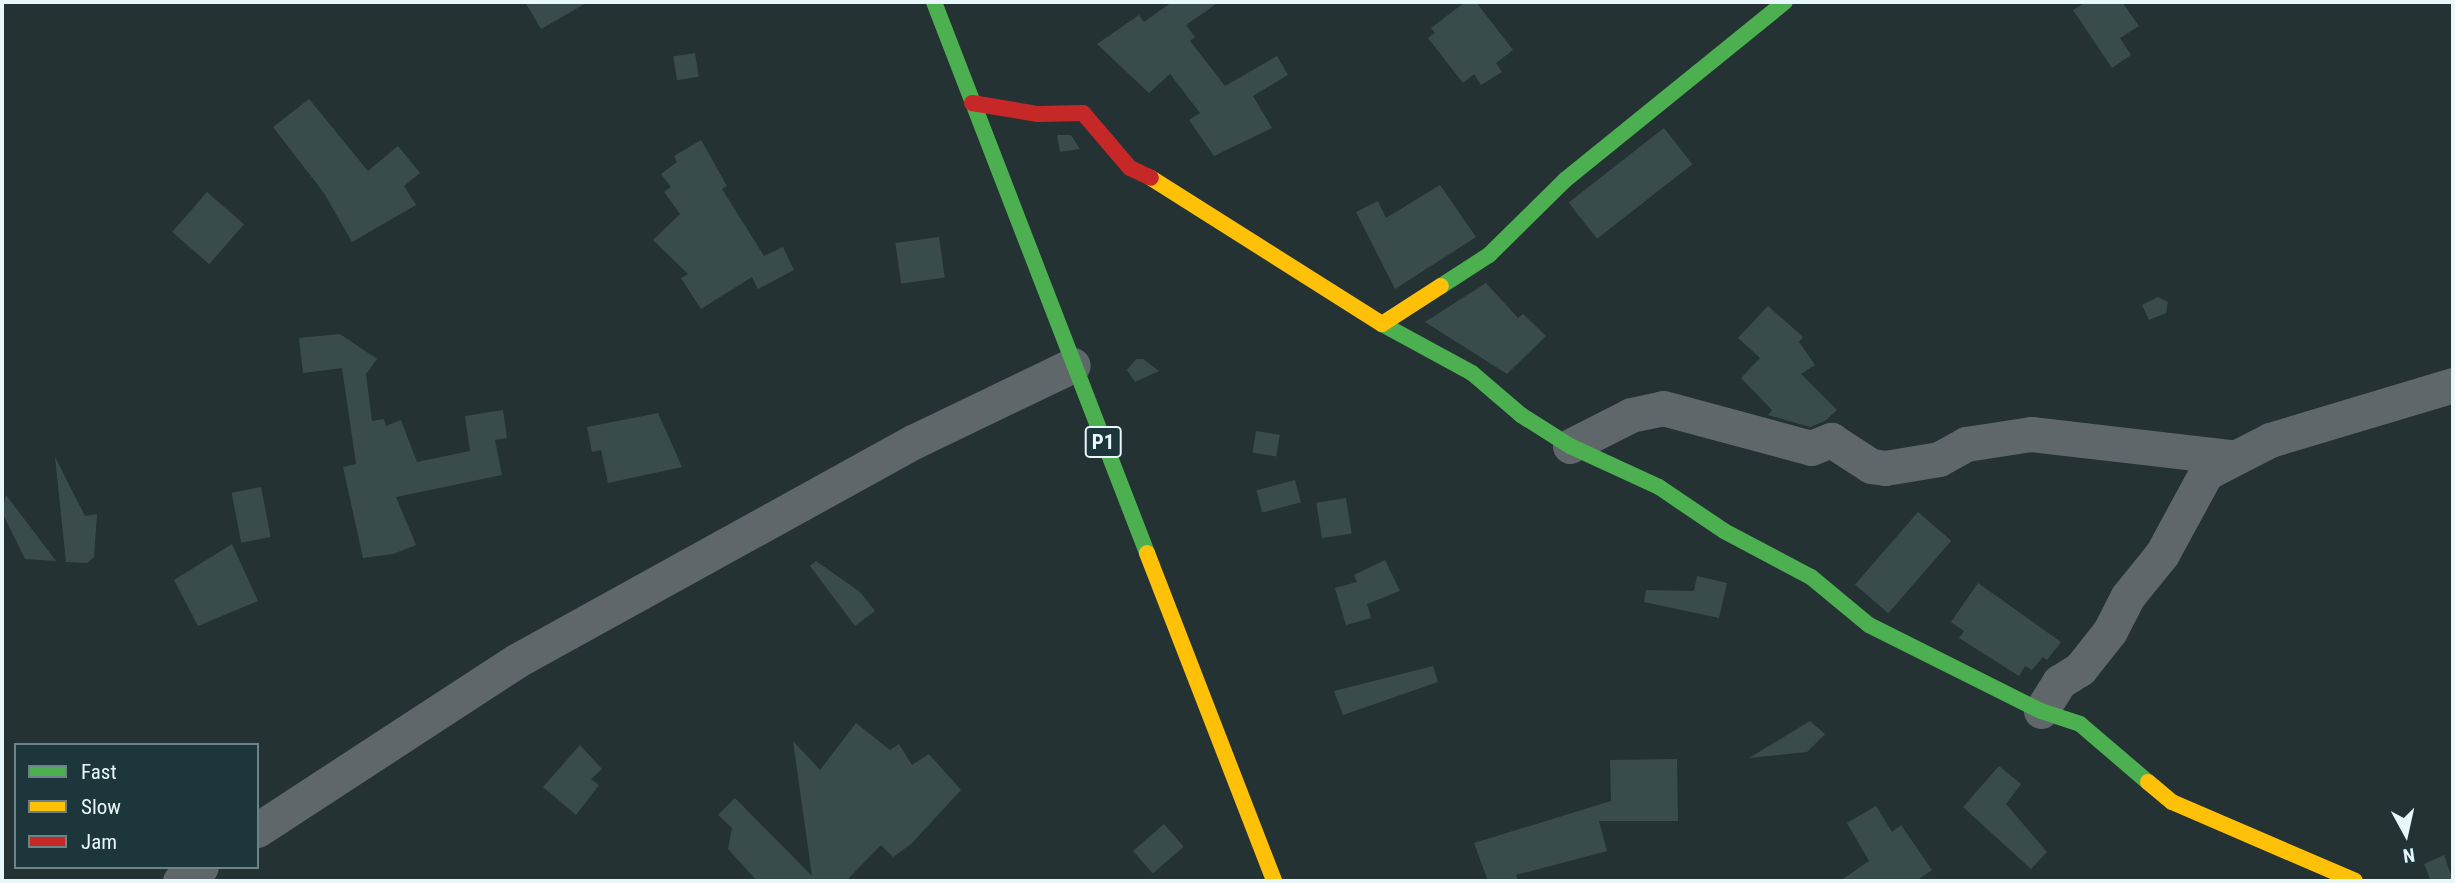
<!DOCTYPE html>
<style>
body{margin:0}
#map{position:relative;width:2455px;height:883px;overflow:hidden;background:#243234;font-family:"Roboto Condensed",sans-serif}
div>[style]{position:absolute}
.building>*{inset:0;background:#394c4b;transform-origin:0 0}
.street>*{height:35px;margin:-17.5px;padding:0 17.5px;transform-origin:17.5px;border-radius:17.5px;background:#5f676b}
.fast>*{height:16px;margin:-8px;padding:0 8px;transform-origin:8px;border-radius:8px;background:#4caf50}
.slow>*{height:16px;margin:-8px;padding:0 8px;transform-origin:8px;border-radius:8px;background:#ffc107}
.jam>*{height:16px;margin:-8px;padding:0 8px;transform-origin:8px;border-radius:8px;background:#c62828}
span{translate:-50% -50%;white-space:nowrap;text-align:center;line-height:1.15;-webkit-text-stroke:5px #1d363b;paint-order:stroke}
.shield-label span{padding:2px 5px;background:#1d363b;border:2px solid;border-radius:5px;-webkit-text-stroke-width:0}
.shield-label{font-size:21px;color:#e8f7fa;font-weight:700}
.frame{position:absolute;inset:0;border:4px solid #e8f7fa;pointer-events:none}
.legend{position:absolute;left:14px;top:743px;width:245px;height:126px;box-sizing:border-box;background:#1d363b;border:2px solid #6e8387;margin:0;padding:9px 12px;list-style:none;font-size:21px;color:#e8f7fa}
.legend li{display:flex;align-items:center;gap:14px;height:35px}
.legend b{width:35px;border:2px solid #6e8387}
.north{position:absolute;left:2371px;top:799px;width:70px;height:70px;-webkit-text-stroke:5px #1d363b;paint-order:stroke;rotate:172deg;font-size:19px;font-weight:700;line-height:28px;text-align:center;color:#e8f7fa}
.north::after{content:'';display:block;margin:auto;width:24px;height:32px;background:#e8f7fa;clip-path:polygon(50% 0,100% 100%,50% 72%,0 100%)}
</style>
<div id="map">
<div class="building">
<div style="clip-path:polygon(525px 2px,588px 2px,541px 29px)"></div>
<div style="clip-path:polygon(1172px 2px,1219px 2px,1186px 25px,1195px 37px,1190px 41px,1225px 86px,1277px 56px,1288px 75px,1253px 96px,1272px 128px,1214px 156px,1189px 120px,1200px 113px,1170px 74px,1149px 93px,1097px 44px,1139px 15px,1144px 22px)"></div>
<div style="clip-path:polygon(1465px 2px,1476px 2px,1513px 50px,1496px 63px,1502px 72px,1481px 85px,1474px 74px,1463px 83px,1428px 38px,1435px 33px,1431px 28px)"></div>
<div style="clip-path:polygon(2086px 2px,2122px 2px,2139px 26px,2120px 38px,2131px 55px,2112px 68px,2073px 10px)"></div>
<div style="left:695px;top:53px;width:24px;height:22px;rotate:81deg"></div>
<div style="clip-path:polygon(309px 99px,368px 171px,398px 146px,420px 173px,404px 186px,416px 205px,352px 242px,324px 193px,273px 127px)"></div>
<div style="left:1664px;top:128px;width:46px;height:121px;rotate:52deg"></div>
<div style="clip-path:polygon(1057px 135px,1071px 135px,1080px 149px,1060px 152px)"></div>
<div style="clip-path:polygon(701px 140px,727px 186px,722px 189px,764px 256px,783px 247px,794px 270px,758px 289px,752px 277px,701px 309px,681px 278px,688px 274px,653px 240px,680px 214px,664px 192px,671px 187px,661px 174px,677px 162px,674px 156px)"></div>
<div style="clip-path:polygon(1440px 185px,1476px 237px,1395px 289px,1356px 212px,1378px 201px,1386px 218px)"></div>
<div style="left:207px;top:192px;width:49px;height:53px;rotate:41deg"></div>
<div style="left:939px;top:237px;width:41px;height:44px;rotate:82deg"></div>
<div style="clip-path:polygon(1486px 283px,1518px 318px,1523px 314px,1546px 336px,1507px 374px,1425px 322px)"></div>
<div style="clip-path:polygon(2158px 297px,2168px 302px,2166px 313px,2149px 320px,2142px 305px)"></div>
<div style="clip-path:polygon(1768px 306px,1803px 337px,1799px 342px,1815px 365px,1801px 374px,1837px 410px,1825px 421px,1810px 427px,1768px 415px,1772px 410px,1741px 378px,1760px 358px,1738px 338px)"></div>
<div style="clip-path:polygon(340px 334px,377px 359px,366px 374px,372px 421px,384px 419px,386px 426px,401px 420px,417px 462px,470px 451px,465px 416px,503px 410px,507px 438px,495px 440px,502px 475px,396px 497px,416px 545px,393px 554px,363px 558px,343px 467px,356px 464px,342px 368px,303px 373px,299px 338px)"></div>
<div style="clip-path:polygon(1136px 359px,1143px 359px,1159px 371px,1135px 382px,1127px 370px)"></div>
<div style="clip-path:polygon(658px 413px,682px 467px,608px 483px,601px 450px,592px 452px,587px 427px)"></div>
<div style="left:1256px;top:431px;width:24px;height:22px;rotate:9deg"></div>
<div style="clip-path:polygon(55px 457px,85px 516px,97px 514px,94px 557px,87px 563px,66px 562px)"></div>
<div style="left:1295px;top:480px;width:23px;height:40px;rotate:75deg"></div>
<div style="left:261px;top:487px;width:51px;height:30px;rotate:79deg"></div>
<div style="clip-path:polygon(6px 495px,56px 561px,25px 559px,2px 512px)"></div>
<div style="left:1346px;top:498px;width:36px;height:30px;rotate:81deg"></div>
<div style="left:1918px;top:512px;width:44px;height:96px;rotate:41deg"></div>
<div style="clip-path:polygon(232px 544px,258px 601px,198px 626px,174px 580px)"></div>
<div style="clip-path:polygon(1385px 560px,1400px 591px,1367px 604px,1371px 618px,1346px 625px,1335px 588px,1357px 582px,1354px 575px)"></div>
<div style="clip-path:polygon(816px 561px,860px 592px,875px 611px,855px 626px,810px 566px)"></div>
<div style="clip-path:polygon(1697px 576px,1727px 583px,1719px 618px,1644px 602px,1646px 590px,1694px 591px)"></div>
<div style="clip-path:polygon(1978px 583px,2061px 642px,2047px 660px,2043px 657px,2032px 670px,2025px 666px,2019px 676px,1959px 638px,1964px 631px,1951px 622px)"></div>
<div style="clip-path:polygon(1433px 666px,1438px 682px,1343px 715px,1334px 691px)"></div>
<div style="clip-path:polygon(1810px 721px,1825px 734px,1807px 752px,1749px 758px)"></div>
<div style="clip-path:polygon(856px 723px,890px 750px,899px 744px,912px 765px,929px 754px,961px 790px,911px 844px,893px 857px,881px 845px,846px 881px,757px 881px,728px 849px,732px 828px,718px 815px,735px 798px,812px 876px,793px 741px,820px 770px)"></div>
<div style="clip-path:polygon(580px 745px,602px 769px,591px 779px,599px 785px,576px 815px,543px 787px)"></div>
<div style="clip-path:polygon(1677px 759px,1678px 821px,1599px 821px,1607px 851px,1516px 875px,1519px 881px,1488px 881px,1474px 843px,1611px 801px,1610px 760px)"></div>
<div style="clip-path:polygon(1999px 766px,2021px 784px,2006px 804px,2047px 852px,2031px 869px,1963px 807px)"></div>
<div style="clip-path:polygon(1876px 806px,1892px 832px,1901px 825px,1932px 870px,1916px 881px,1840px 881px,1869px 861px,1847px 823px)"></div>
<div style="left:1164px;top:824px;width:30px;height:41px;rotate:49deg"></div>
<div style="clip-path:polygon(2444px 855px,2453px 881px,2431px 881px,2424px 864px)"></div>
</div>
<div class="street">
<div style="left:1570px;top:446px;width:68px;rotate:-26.9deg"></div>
<div style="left:1631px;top:415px;width:33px;rotate:-12deg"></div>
<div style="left:1663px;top:408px;width:153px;rotate:15.1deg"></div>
<div style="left:1811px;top:448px;width:22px;rotate:-22deg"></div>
<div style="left:1831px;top:440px;width:48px;rotate:33deg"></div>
<div style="left:1871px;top:466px;width:14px;rotate:8deg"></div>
<div style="left:1885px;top:468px;width:55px;rotate:-9.5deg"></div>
<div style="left:1939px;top:459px;width:31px;rotate:-29deg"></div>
<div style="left:1966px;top:444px;width:66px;rotate:-8.7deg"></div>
<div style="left:2031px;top:434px;width:201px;rotate:6.6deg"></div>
<div style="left:2041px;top:711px;width:34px;rotate:-58deg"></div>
<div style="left:2059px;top:682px;width:25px;rotate:-32deg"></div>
<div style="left:2080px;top:669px;width:48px;rotate:-51.7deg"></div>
<div style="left:2110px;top:631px;width:39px;rotate:-63deg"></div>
<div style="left:2128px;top:596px;width:54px;rotate:-51deg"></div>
<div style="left:2162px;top:554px;width:92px;rotate:-61.5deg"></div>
<div style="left:2206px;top:473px;width:72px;rotate:-27.3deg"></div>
<div style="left:2270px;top:440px;width:191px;rotate:-16.7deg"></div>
<div style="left:257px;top:830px;width:309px;rotate:-33.1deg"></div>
<div style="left:516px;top:661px;width:456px;rotate:-28.9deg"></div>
<div style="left:915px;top:441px;width:175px;rotate:-25.7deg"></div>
<div style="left:180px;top:881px;width:25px;rotate:-34deg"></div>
</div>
<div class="fast">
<div style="left:934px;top:2px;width:591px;rotate:68.86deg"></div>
<div style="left:1441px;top:286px;width:57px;rotate:-32.9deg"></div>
<div style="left:1489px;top:255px;width:107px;rotate:-44.6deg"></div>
<div style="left:1565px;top:180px;width:283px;rotate:-39deg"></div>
<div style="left:1382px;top:324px;width:102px;rotate:28.6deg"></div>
<div style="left:1472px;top:373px;width:65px;rotate:40.6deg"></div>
<div style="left:1521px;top:415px;width:58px;rotate:32.3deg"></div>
<div style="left:1570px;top:446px;width:98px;rotate:24.7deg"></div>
<div style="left:1659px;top:487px;width:78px;rotate:34.1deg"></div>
<div style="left:1724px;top:531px;width:98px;rotate:27.9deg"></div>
<div style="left:1811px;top:577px;width:75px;rotate:39.6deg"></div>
<div style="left:1869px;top:625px;width:192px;rotate:26.6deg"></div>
<div style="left:2041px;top:711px;width:41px;rotate:18.4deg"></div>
<div style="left:2080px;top:724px;width:89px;rotate:40.5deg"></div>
</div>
<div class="slow">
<div style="left:1151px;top:178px;width:273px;rotate:32.3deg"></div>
<div style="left:1382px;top:324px;width:70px;rotate:-32.8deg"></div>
<div style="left:1147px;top:553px;width:352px;rotate:68.8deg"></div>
<div style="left:2148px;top:782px;width:31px;rotate:40deg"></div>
<div style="left:2172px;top:802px;width:199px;rotate:23.3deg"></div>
</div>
<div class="jam">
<div style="left:972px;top:103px;width:67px;rotate:9.5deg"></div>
<div style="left:1038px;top:114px;width:45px;rotate:-1.3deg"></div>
<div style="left:1083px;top:113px;width:72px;rotate:49.5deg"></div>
<div style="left:1130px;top:168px;width:23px;rotate:25deg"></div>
</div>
<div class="shield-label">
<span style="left:1103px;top:442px">P1</span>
</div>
<div class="frame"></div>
<ul class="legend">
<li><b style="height:9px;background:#4caf50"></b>Fast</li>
<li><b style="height:9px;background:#ffc107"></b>Slow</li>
<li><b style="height:9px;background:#c62828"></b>Jam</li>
</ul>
<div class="north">N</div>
</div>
